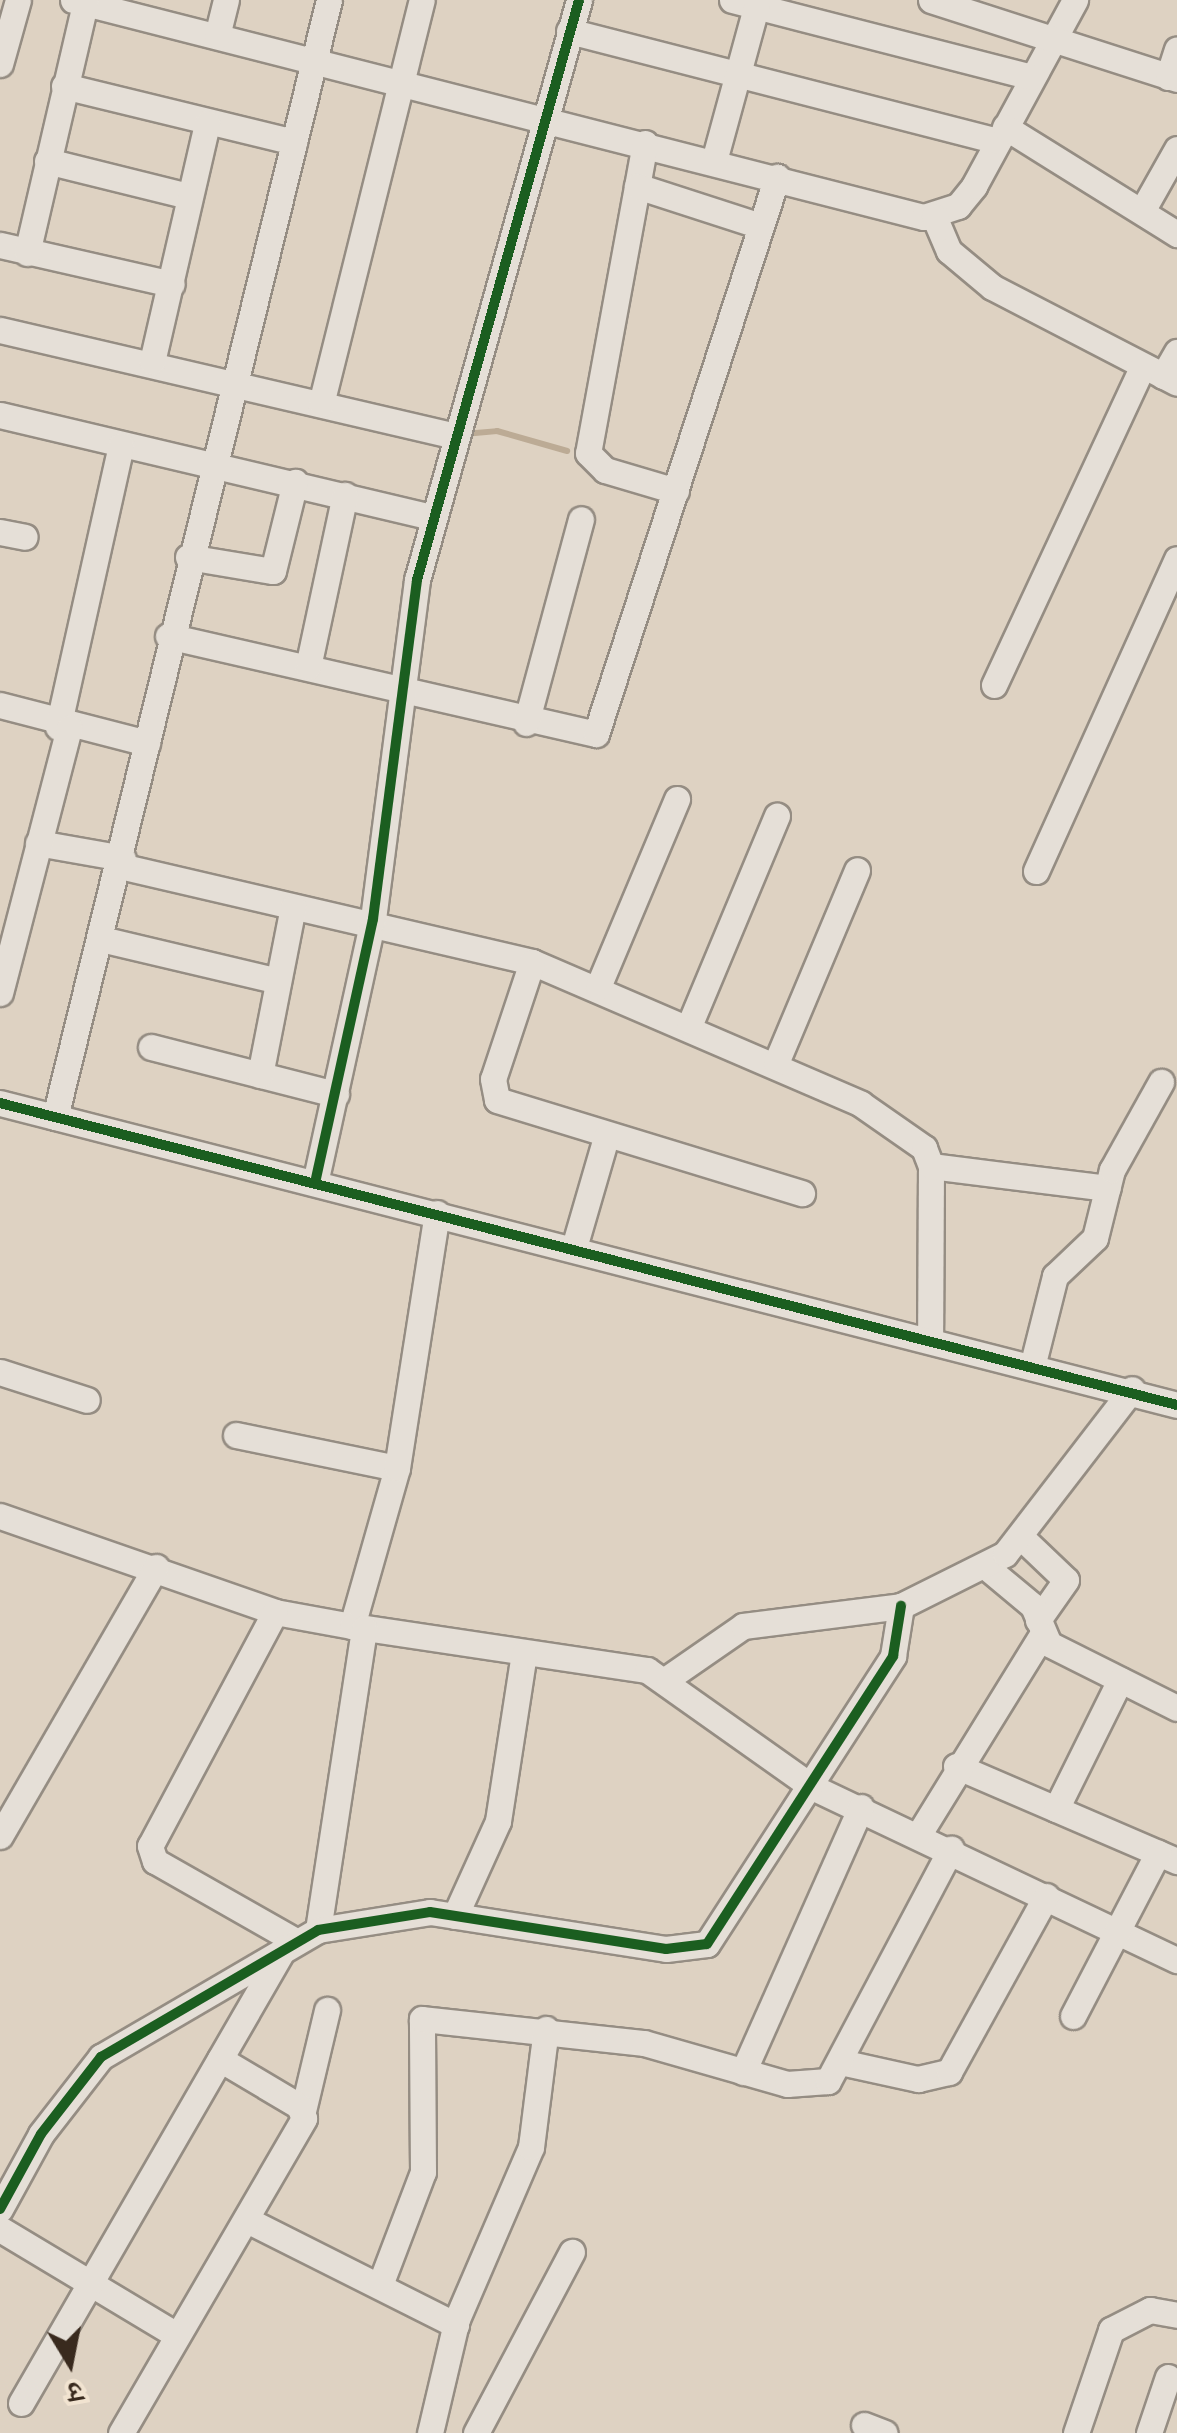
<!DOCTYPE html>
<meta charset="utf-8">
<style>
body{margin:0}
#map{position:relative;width:1177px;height:2433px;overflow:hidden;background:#ded2c2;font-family:"Libre Caslon Text","Noto Serif Devanagari",serif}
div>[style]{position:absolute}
.stream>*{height:6px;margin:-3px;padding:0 3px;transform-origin:3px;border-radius:3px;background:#bcab95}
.roads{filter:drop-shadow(2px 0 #958d83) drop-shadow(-2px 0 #958d83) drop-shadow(0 2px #958d83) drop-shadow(0 -2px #958d83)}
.minor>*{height:25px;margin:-12.5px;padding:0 12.5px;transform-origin:12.5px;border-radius:12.5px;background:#e5dfd7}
.cycleway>*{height:10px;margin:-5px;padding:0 5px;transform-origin:5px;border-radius:5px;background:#1b5e20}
span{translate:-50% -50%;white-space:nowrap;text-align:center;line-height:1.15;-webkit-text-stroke:8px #f1e3d0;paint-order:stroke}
.north{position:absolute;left:20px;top:2313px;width:100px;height:100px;-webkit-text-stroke:8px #f1e3d0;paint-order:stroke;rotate:170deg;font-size:28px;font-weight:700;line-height:40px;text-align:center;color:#392a1e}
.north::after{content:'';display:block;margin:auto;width:35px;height:45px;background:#392a1e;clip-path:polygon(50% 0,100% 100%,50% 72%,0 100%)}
</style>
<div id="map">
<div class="stream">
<div style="left:464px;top:434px;width:33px;rotate:-5deg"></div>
<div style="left:497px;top:431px;width:73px;rotate:15.9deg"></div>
</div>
<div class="roads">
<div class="minor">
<div style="left:73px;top:0;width:878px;rotate:14.31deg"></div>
<div style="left:924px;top:217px;width:36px;rotate:-18deg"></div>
<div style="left:958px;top:206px;width:26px;rotate:-51deg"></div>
<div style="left:974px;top:186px;width:212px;rotate:-61.5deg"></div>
<div style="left:732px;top:0;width:310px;rotate:14.4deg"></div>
<div style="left:931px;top:0;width:258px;rotate:17.8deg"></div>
<div style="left:569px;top:31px;width:442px;rotate:14.4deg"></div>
<div style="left:217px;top:36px;width:37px;rotate:-76deg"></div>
<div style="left:0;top:64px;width:66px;rotate:-74.3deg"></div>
<div style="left:1168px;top:77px;width:29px;rotate:-72deg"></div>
<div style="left:64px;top:86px;width:237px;rotate:13.7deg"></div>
<div style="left:1005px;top:127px;width:203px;rotate:31.9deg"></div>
<div style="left:645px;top:143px;width:315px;rotate:100.4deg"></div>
<div style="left:588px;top:453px;width:24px;rotate:45deg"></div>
<div style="left:605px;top:470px;width:74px;rotate:16.5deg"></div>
<div style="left:47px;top:161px;width:145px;rotate:13.9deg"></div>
<div style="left:714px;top:161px;width:160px;rotate:-74.7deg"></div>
<div style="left:637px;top:186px;width:130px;rotate:17.9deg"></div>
<div style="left:1142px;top:211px;width:71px;rotate:-60.6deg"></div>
<div style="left:934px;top:216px;width:38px;rotate:67deg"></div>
<div style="left:949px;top:251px;width:56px;rotate:39.9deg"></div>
<div style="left:992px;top:287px;width:208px;rotate:27.4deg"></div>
<div style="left:0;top:245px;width:176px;rotate:12.8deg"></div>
<div style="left:27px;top:253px;width:257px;rotate:-76.9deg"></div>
<div style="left:0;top:330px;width:464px;rotate:13.1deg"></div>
<div style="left:152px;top:362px;width:245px;rotate:-77deg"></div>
<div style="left:1163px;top:376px;width:28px;rotate:-60deg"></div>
<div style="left:321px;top:404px;width:416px;rotate:-76deg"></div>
<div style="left:0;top:415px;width:444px;rotate:13.3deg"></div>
<div style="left:0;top:532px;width:25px;rotate:11deg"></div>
<div style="left:188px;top:557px;width:86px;rotate:9.4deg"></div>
<div style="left:273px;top:571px;width:92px;rotate:-76.1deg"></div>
<div style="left:168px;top:636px;width:439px;rotate:12.9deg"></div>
<div style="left:596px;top:734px;width:586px;rotate:-72deg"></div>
<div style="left:308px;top:667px;width:176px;rotate:-77.9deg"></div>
<div style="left:994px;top:685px;width:352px;rotate:-65deg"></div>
<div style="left:0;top:705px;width:152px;rotate:14.5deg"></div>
<div style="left:526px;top:723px;width:211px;rotate:-74.9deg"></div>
<div style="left:58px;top:727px;width:289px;rotate:-77.4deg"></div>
<div style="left:38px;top:843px;width:86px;rotate:10deg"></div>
<div style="left:120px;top:866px;width:423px;rotate:13.1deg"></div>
<div style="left:532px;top:962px;width:358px;rotate:23.3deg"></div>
<div style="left:861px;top:1104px;width:77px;rotate:34.9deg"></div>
<div style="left:924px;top:1148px;width:19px;rotate:69deg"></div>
<div style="left:931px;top:1166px;width:170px;rotate:90.3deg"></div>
<div style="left:1036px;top:871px;width:342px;rotate:-65.7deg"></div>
<div style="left:101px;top:939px;width:182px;rotate:13.3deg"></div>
<div style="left:532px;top:962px;width:123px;rotate:108.4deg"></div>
<div style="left:493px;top:1079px;width:21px;rotate:79deg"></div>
<div style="left:497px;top:1100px;width:319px;rotate:17deg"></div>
<div style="left:598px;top:987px;width:204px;rotate:-67.2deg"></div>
<div style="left:0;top:993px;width:274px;rotate:-75.4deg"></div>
<div style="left:689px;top:1026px;width:228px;rotate:-67.3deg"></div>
<div style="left:151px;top:1047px;width:191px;rotate:14.3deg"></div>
<div style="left:776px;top:1063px;width:209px;rotate:-67.2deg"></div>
<div style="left:260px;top:1075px;width:171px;rotate:-78.9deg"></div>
<div style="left:0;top:1103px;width:1215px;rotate:14.39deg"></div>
<div style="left:55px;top:1117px;width:1150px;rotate:-76.22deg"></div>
<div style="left:931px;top:1166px;width:178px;rotate:7.1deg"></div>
<div style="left:315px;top:1183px;width:270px;rotate:-77.6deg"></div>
<div style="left:373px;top:919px;width:342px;rotate:-82.6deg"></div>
<div style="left:417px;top:580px;width:602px;rotate:-74.39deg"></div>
<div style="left:575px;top:1244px;width:111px;rotate:-73.8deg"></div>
<div style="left:1033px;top:1363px;width:90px;rotate:-75.8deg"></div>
<div style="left:1055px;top:1276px;width:55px;rotate:-43.5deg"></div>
<div style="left:1095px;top:1238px;width:70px;rotate:-76deg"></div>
<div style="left:1112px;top:1170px;width:101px;rotate:-60.9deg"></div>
<div style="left:0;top:1372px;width:91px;rotate:17.8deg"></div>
<div style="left:236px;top:1435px;width:164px;rotate:11.6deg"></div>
<div style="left:0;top:1516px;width:291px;rotate:19.2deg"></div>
<div style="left:275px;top:1612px;width:78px;rotate:10.3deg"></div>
<div style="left:352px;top:1626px;width:164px;rotate:-74.1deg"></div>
<div style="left:397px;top:1468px;width:258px;rotate:-81.1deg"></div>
<div style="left:1021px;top:1537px;width:62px;rotate:43.7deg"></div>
<div style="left:1066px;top:1580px;width:49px;rotate:125deg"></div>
<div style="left:985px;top:1566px;width:62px;rotate:39.8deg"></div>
<div style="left:1033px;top:1606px;width:41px;rotate:67.2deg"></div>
<div style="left:1049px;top:1644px;width:143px;rotate:26.6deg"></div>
<div style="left:275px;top:1612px;width:265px;rotate:118.1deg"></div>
<div style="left:150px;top:1846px;width:16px;rotate:72deg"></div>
<div style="left:155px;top:1861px;width:162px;rotate:29.6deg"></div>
<div style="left:352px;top:1626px;width:298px;rotate:8.5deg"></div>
<div style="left:647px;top:1670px;width:202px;rotate:35.3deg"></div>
<div style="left:812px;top:1787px;width:404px;rotate:25.4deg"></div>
<div style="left:668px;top:1678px;width:91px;rotate:-34.7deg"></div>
<div style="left:743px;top:1626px;width:159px;rotate:-7.2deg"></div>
<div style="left:901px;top:1606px;width:116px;rotate:-26.6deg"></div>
<div style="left:1005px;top:1554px;width:208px;rotate:-52.4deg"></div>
<div style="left:956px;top:1766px;width:241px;rotate:23.3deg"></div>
<div style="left:1056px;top:1809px;width:144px;rotate:-63.6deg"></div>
<div style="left:919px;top:1834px;width:234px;rotate:-58.3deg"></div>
<div style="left:0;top:1836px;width:311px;rotate:-59.9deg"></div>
<div style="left:455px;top:1916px;width:104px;rotate:-65.6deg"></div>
<div style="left:498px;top:1821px;width:169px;rotate:-81.2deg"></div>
<div style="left:318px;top:1930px;width:305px;rotate:-81.3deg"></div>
<div style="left:1073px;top:2016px;width:184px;rotate:-62.5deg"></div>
<div style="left:845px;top:2063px;width:75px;rotate:12.4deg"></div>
<div style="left:918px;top:2079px;width:32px;rotate:-13deg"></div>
<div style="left:949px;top:2072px;width:201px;rotate:-61.1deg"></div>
<div style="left:743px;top:2072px;width:290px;rotate:-66deg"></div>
<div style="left:303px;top:2111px;width:104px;rotate:-76.6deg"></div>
<div style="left:0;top:2209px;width:85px;rotate:-61.3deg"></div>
<div style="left:41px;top:2134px;width:98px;rotate:-52.1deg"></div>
<div style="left:101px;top:2057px;width:251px;rotate:-30.3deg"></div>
<div style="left:318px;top:1930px;width:113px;rotate:-9.1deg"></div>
<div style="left:430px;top:1912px;width:239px;rotate:8.9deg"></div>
<div style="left:666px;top:1949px;width:41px;rotate:-7deg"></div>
<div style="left:707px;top:1944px;width:343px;rotate:-57.1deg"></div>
<div style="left:893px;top:1656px;width:51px;rotate:-80.9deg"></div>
<div style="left:247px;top:2220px;width:234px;rotate:26.7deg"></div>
<div style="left:0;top:2229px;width:204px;rotate:31deg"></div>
<div style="left:380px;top:2285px;width:121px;rotate:-69.2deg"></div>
<div style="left:423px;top:2172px;width:153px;rotate:-90.4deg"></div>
<div style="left:422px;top:2019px;width:223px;rotate:6.2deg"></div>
<div style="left:644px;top:2043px;width:149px;rotate:16deg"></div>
<div style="left:787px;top:2084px;width:41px;rotate:-4.2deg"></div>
<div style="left:828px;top:2081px;width:263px;rotate:-62.1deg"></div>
<div style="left:21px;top:2403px;width:526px;rotate:-59.97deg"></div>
<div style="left:864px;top:2425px;width:22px;rotate:21deg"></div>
<div style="left:121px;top:2433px;width:364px;rotate:-59.8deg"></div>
<div style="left:304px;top:2118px;width:13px;rotate:-113deg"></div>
<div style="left:299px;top:2106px;width:92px;rotate:-149.3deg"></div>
<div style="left:430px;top:2433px;width:117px;rotate:-76.7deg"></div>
<div style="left:457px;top:2319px;width:187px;rotate:-66.7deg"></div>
<div style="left:531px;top:2147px;width:119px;rotate:-82.8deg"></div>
<div style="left:476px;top:2433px;width:205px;rotate:-62.1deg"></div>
<div style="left:1076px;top:2433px;width:109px;rotate:-71.2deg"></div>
<div style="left:1111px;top:2330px;width:44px;rotate:-27.1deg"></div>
<div style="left:1150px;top:2310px;width:27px;rotate:10deg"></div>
<div style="left:1149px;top:2433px;width:59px;rotate:-71.3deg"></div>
</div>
</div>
<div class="cycleway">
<div style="left:0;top:1103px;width:1215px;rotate:14.39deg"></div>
<div style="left:315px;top:1183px;width:270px;rotate:-77.6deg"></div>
<div style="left:373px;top:919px;width:342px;rotate:-82.6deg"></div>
<div style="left:417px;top:580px;width:602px;rotate:-74.39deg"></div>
<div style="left:0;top:2209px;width:85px;rotate:-61.3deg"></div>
<div style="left:41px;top:2134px;width:98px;rotate:-52.1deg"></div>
<div style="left:101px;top:2057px;width:251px;rotate:-30.3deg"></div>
<div style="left:318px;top:1930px;width:113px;rotate:-9.1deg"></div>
<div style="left:430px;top:1912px;width:239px;rotate:8.9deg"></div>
<div style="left:666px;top:1949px;width:41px;rotate:-7deg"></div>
<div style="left:707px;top:1944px;width:343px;rotate:-57.1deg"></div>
<div style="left:893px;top:1656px;width:51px;rotate:-80.9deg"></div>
</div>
<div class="north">उ</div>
</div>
